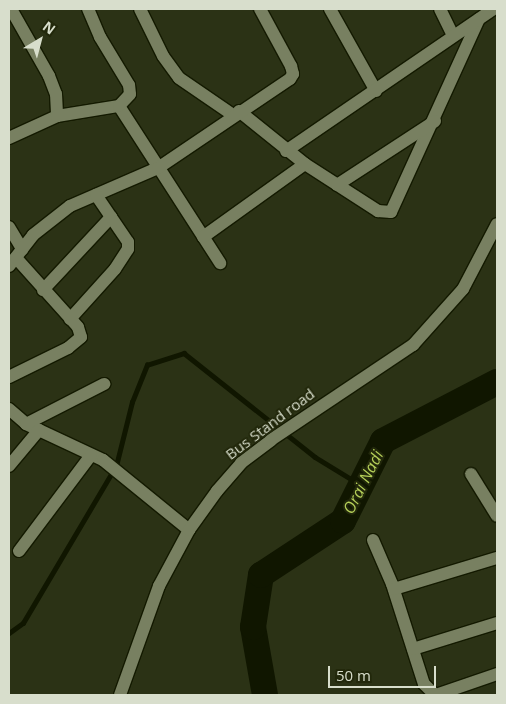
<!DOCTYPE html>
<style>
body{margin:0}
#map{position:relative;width:506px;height:704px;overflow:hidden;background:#2b3215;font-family:"Open Sans",sans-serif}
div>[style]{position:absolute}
.stream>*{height:4.5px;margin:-2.25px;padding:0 2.25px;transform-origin:2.25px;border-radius:2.25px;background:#101600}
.river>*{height:26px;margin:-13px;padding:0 13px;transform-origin:13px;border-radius:13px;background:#101600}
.roads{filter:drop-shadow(1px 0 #141a00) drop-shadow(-1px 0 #141a00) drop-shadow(0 1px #141a00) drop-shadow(0 -1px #141a00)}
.minor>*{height:12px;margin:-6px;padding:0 6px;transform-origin:6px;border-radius:6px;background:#788061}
span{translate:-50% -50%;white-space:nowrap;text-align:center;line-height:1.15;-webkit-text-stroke:4px #22280b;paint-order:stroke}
.street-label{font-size:15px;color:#d8decc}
.water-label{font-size:16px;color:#b5cf59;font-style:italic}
.frame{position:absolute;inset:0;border:10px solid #d8decc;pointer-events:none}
.north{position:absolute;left:15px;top:15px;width:50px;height:50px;-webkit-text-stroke:4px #22280b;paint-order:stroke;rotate:37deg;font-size:14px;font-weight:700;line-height:20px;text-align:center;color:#d8decc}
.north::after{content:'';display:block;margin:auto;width:18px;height:22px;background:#d8decc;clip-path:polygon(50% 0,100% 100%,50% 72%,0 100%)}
.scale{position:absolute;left:328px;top:666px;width:108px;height:22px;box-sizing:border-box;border:2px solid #d8decc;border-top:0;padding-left:6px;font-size:15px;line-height:18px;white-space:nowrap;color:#d8decc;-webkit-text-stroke:4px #22280b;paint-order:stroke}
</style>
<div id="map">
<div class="stream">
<div style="left:9px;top:633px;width:17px;rotate:-36deg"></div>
<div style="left:23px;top:623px;width:182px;rotate:-59.4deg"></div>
<div style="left:116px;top:466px;width:66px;rotate:-76deg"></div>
<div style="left:132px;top:402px;width:40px;rotate:-68deg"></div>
<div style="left:147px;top:365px;width:39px;rotate:-18deg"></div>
<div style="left:184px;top:353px;width:167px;rotate:38.4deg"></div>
<div style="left:315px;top:457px;width:54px;rotate:31.3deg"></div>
</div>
<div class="river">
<div style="left:265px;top:695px;width:69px;rotate:-100deg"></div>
<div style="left:253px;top:627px;width:53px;rotate:-81.3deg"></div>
<div style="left:261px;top:575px;width:98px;rotate:-33.4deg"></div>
<div style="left:343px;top:521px;width:89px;rotate:-63.4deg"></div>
<div style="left:383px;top:441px;width:128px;rotate:-27.4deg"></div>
</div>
<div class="roads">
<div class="minor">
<div style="left:11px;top:9px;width:77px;rotate:60.4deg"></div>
<div style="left:49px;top:76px;width:19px;rotate:69deg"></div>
<div style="left:56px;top:94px;width:22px;rotate:87deg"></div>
<div style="left:140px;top:9px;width:52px;rotate:63.9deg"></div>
<div style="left:163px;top:56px;width:27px;rotate:54deg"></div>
<div style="left:179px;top:78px;width:65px;rotate:34.4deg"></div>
<div style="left:330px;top:9px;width:94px;rotate:60.7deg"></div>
<div style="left:440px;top:9px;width:30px;rotate:64deg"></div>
<div style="left:119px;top:106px;width:187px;rotate:57.2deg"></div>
<div style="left:239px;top:111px;width:85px;rotate:38.8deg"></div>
<div style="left:305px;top:164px;width:87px;rotate:32.8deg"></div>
<div style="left:378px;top:211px;width:13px;rotate:4deg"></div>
<div style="left:391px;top:212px;width:212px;rotate:-65.5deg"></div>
<div style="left:9px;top:138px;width:53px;rotate:-24.6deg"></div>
<div style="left:57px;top:116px;width:63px;rotate:-9.2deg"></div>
<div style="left:119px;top:106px;width:16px;rotate:-47deg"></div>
<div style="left:130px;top:94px;width:9px;rotate:-96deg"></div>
<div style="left:129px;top:85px;width:56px;rotate:-121.1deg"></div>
<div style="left:100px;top:37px;width:30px;rotate:-113deg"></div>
<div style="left:286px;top:151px;width:251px;rotate:-34.4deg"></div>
<div style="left:337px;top:185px;width:117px;rotate:-33.1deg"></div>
<div style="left:9px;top:227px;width:26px;rotate:59deg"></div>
<div style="left:203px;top:237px;width:125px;rotate:-35.6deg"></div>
<div style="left:9px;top:266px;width:39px;rotate:-52deg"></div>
<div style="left:33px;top:235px;width:47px;rotate:-38.1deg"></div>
<div style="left:70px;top:206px;width:96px;rotate:-23.4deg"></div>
<div style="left:158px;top:168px;width:159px;rotate:-34deg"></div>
<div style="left:290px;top:79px;width:6px;rotate:-59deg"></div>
<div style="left:293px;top:74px;width:8px;rotate:-104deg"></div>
<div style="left:291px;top:66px;width:65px;rotate:-118.5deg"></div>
<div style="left:43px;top:290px;width:100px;rotate:-47deg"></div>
<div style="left:70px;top:319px;width:67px;rotate:-48deg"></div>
<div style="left:115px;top:269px;width:24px;rotate:-57deg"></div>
<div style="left:128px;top:249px;width:7px;rotate:-90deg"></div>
<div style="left:128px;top:242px;width:57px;rotate:-124.2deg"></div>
<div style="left:9px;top:377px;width:66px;rotate:-26.2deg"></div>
<div style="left:68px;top:348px;width:17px;rotate:-40deg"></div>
<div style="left:81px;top:337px;width:10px;rotate:-107deg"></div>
<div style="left:78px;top:327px;width:93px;rotate:-131.9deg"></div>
<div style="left:9px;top:409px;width:23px;rotate:41deg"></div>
<div style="left:26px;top:424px;width:85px;rotate:25.1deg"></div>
<div style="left:103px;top:460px;width:111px;rotate:39.1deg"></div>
<div style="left:26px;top:424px;width:88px;rotate:-27.1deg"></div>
<div style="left:9px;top:466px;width:47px;rotate:-50.2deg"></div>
<div style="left:471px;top:474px;width:49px;rotate:58.2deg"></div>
<div style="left:373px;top:540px;width:48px;rotate:66.6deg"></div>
<div style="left:392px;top:584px;width:105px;rotate:72.3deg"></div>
<div style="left:424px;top:684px;width:16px;rotate:45deg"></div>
<div style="left:19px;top:551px;width:120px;rotate:-53.1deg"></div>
<div style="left:394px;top:589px;width:108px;rotate:-16.8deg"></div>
<div style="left:413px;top:649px;width:88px;rotate:-17.2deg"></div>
<div style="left:120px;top:695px;width:116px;rotate:-70.3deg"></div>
<div style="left:159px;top:586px;width:64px;rotate:-61.8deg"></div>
<div style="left:189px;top:530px;width:48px;rotate:-54.3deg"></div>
<div style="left:217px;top:491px;width:37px;rotate:-49deg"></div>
<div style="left:241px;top:463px;width:38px;rotate:-37deg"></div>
<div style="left:271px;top:440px;width:171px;rotate:-33.8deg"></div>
<div style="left:413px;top:345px;width:75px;rotate:-48.2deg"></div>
<div style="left:463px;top:289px;width:73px;rotate:-62.4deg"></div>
<div style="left:436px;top:695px;width:65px;rotate:-19deg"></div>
</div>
</div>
<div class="street-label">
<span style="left:270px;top:424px;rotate:-37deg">Bus Stand road</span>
</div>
<div class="water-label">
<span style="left:363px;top:482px;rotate:-63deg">Orai Nadi</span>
</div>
<div class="frame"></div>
<div class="north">N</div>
<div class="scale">50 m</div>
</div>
